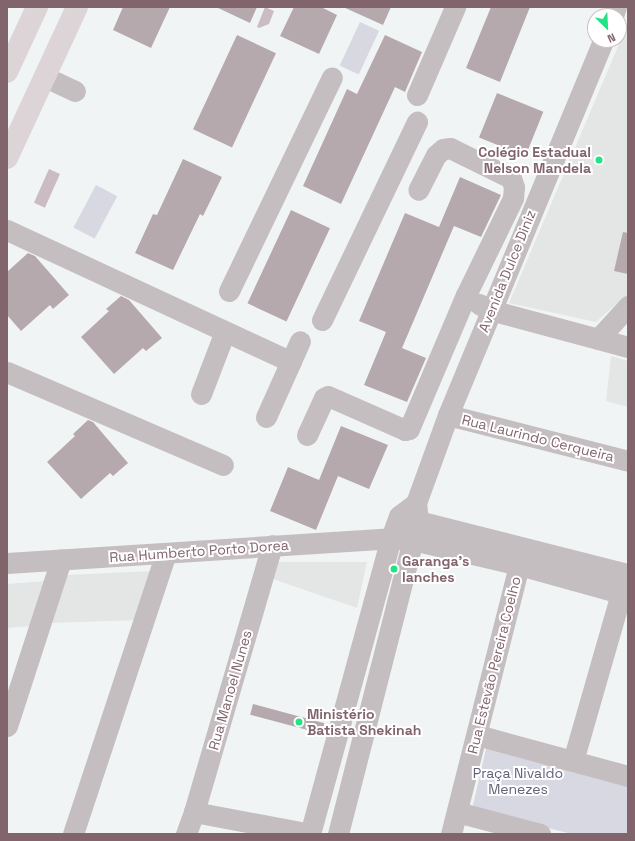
<!DOCTYPE html>
<meta charset="utf-8">
<style>
body{margin:0}
#map{position:relative;width:635px;height:841px;overflow:hidden;background:#f1f4f5;font-family:"Space Grotesk",sans-serif}
div>[style]{position:absolute}
.built>*{inset:0;background:#e4e5e5}
.green>*{inset:0;background:#d7d8e1;transform-origin:0 0}
.water>*{inset:0;background:#cbbbc2;transform-origin:0 0}
.building>*{inset:0;background:#b6a9ad;transform-origin:0 0}
.minor>*{height:21px;margin:-10.5px;padding:0 10.5px;transform-origin:10.5px;border-radius:10.5px;background:#c5bec0}
.major>*{height:22px;margin:-11px;padding:0 11px;transform-origin:11px;border-radius:11px;background:#dcd4d6}
.dots>*{width:11px;height:11px;translate:-50% -50%;box-sizing:border-box;border:2px solid #fff;border-radius:50%}
span{translate:-50% -50%;white-space:nowrap;text-align:center;line-height:1.15;-webkit-text-stroke:4px #fff;paint-order:stroke}
.poi-label{font-size:14px;color:#82646c;font-weight:700}
.right{translate:-100% -50%;text-align:right}
.left{translate:0 -50%;text-align:left}
.street-label{font-size:14px;color:#82646c}
.park-label{font-size:14px;color:#646279}
.frame{position:absolute;inset:0;border:8px solid #82646c;pointer-events:none}
.north{position:absolute;left:587px;top:8px;width:40px;height:40px;box-sizing:border-box;background:#fff;border:1px solid #cdc1c4;border-radius:50%;rotate:156deg;font-size:11px;font-weight:700;line-height:16px;text-align:center;color:#82646c}
.north::after{content:'';display:block;margin:auto;width:14px;height:18px;background:#23e384;clip-path:polygon(50% 0,100% 100%,50% 72%,0 100%)}
</style>
<div id="map">
<div class="built">
<div style="clip-path:polygon(628px 23px,628px 297px,624px 297px,596px 322px,509px 303px)"></div>
<div style="clip-path:polygon(611px 356px,628px 361px,628px 407px,606px 401px)"></div>
<div style="clip-path:polygon(277px 562px,367px 562px,357px 608px,273px 579px)"></div>
<div style="clip-path:polygon(155px 571px,141px 620px,49px 623px,66px 575px)"></div>
<div style="clip-path:polygon(47px 581px,31px 626px,7px 628px,7px 584px)"></div>
</div>
<div class="green">
<div style="left:360px;top:22px;width:21px;height:48px;rotate:25deg"></div>
<div style="left:96px;top:185px;width:24px;height:48px;rotate:28deg"></div>
<div style="clip-path:polygon(490px 732px,628px 771px,628px 834px,572px 834px,472px 809px)"></div>
</div>
<div class="water">
<div style="clip-path:polygon(265px 7px,274px 11px,269px 24px,259px 28px,257px 27px)"></div>
<div style="left:49px;top:169px;width:12px;height:37px;rotate:24deg"></div>
</div>
<div class="building">
<div style="clip-path:polygon(123px 7px,170px 7px,151px 48px,113px 30px)"></div>
<div style="clip-path:polygon(216px 7px,257px 7px,250px 23px)"></div>
<div style="clip-path:polygon(294px 7px,321px 7px,337px 15px,319px 54px,280px 36px)"></div>
<div style="clip-path:polygon(343px 7px,391px 7px,383px 25px)"></div>
<div style="clip-path:polygon(491px 7px,530px 7px,500px 82px,466px 68px)"></div>
<div style="left:237px;top:35px;width:43px;height:104px;rotate:25deg"></div>
<div style="clip-path:polygon(385px 35px,422px 52px,405px 92px,395px 87px,341px 204px,303px 186px,347px 89px,357px 94px)"></div>
<div style="left:497px;top:93px;width:50px;height:48px;rotate:22deg"></div>
<div style="clip-path:polygon(183px 159px,222px 177px,203px 216px,200px 214px,173px 270px,135px 253px,153px 214px,157px 215px)"></div>
<div style="clip-path:polygon(460px 177px,501px 195px,481px 237px,454px 226px,402px 348px,426px 358px,407px 402px,364px 385px,386px 332px,359px 321px,405px 213px,439px 227px)"></div>
<div style="left:291px;top:210px;width:43px;height:103px;rotate:25deg"></div>
<div style="clip-path:polygon(623px 232px,628px 233px,628px 274px,614px 271px)"></div>
<div style="clip-path:polygon(28px 253px,35px 256px,69px 295px,53px 309px,50px 305px,21px 331px,7px 315px,7px 272px)"></div>
<div style="clip-path:polygon(121px 296px,129px 300px,162px 338px,146px 351px,143px 348px,114px 374px,81px 337px,109px 311px,106px 309px)"></div>
<div style="clip-path:polygon(88px 420px,93px 422px,128px 463px,113px 476px,110px 473px,81px 499px,47px 462px,75px 436px,73px 434px)"></div>
<div style="clip-path:polygon(341px 426px,388px 445px,369px 489px,338px 476px,316px 530px,270px 511px,288px 467px,319px 480px)"></div>
<div style="left:253px;top:704px;width:74px;height:11px;rotate:15deg"></div>
</div>
<div class="minor">
<div style="left:613px;top:16px;width:9px;rotate:-72deg"></div>
<div style="left:45px;top:77px;width:33px;rotate:25deg"></div>
<div style="left:417px;top:95px;width:96px;rotate:-66.6deg"></div>
<div style="left:7px;top:230px;width:313px;rotate:24.9deg"></div>
<div style="left:229px;top:291px;width:237px;rotate:-64.3deg"></div>
<div style="left:479px;top:304px;width:13px;rotate:29deg"></div>
<div style="left:490px;top:310px;width:143px;rotate:15deg"></div>
<div style="left:322px;top:320px;width:220px;rotate:-64.4deg"></div>
<div style="left:598px;top:339px;width:45px;rotate:-47.7deg"></div>
<div style="left:7px;top:372px;width:235px;rotate:23.3deg"></div>
<div style="left:201px;top:394px;width:67px;rotate:-69.1deg"></div>
<div style="left:448px;top:415px;width:186px;rotate:14.3deg"></div>
<div style="left:266px;top:417px;width:83px;rotate:-65.9deg"></div>
<div style="left:307px;top:435px;width:41px;rotate:-65.3deg"></div>
<div style="left:324px;top:398px;width:4px;rotate:-27deg"></div>
<div style="left:328px;top:396px;width:84px;rotate:23.8deg"></div>
<div style="left:405px;top:430px;width:4px;rotate:-14deg"></div>
<div style="left:409px;top:429px;width:146px;rotate:-67deg"></div>
<div style="left:466px;top:295px;width:108px;rotate:-64.1deg"></div>
<div style="left:513px;top:198px;width:11px;rotate:-85deg"></div>
<div style="left:514px;top:187px;width:9px;rotate:-108deg"></div>
<div style="left:511px;top:178px;width:68px;rotate:-153.8deg"></div>
<div style="left:450px;top:148px;width:7px;rotate:172deg"></div>
<div style="left:443px;top:149px;width:9px;rotate:139deg"></div>
<div style="left:436px;top:155px;width:39px;rotate:117deg"></div>
<div style="left:406px;top:518px;width:229px;rotate:14.2deg"></div>
<div style="left:7px;top:563px;width:385px;rotate:-3.7deg"></div>
<div style="left:391px;top:538px;width:22px;rotate:5deg"></div>
<div style="left:413px;top:540px;width:109px;rotate:13.3deg"></div>
<div style="left:519px;top:565px;width:113px;rotate:15.4deg"></div>
<div style="left:7px;top:726px;width:175px;rotate:-72deg"></div>
<div style="left:477px;top:735px;width:156px;rotate:15.2deg"></div>
<div style="left:573px;top:761px;width:174px;rotate:-74deg"></div>
<div style="left:194px;top:812px;width:118px;rotate:10.7deg"></div>
<div style="left:457px;top:812px;width:86px;rotate:14.8deg"></div>
<div style="left:73px;top:834px;width:296px;rotate:-71.7deg"></div>
<div style="left:186px;top:834px;width:23px;rotate:-70deg"></div>
<div style="left:194px;top:812px;width:278px;rotate:-73.7deg"></div>
<div style="left:310px;top:834px;width:307px;rotate:-74.7deg"></div>
<div style="left:391px;top:538px;width:23px;rotate:-70deg"></div>
<div style="left:399px;top:516px;width:21px;rotate:-37deg"></div>
<div style="left:338px;top:834px;width:323px;rotate:-75.7deg"></div>
<div style="left:418px;top:521px;width:18px;rotate:-96deg"></div>
<div style="left:416px;top:503px;width:94px;rotate:-70deg"></div>
<div style="left:448px;top:415px;width:406px;rotate:-67.5deg"></div>
<div style="left:451px;top:834px;width:277px;rotate:-75.8deg"></div>
</div>
<div class="major">
<div style="left:7px;top:72px;width:72px;rotate:-65.2deg"></div>
<div style="left:7px;top:158px;width:166px;rotate:-65.1deg"></div>
</div>
<div class="dots">
<div style="left:599px;top:160px;background:#23e384"></div>
<div style="left:394px;top:569px;background:#23e384"></div>
<div style="left:299px;top:722px;background:#23e384"></div>
</div>
<div class="poi-label">
<span class="right" style="left:591px;top:160px">Colégio Estadual<br>Nelson Mandela</span>
<span class="left" style="left:402px;top:569px">Garanga's<br>lanches</span>
<span class="left" style="left:307px;top:722px">Ministério<br>Batista Shekinah</span>
</div>
<div class="street-label">
<span style="left:507px;top:271px;rotate:-68deg">Avenida Dulce Diniz</span>
<span style="left:538px;top:438px;rotate:14deg">Rua Laurindo Cerqueira</span>
<span style="left:199px;top:551px;rotate:-4deg">Rua Humberto Porto Dorea</span>
<span style="left:494px;top:665px;rotate:-76deg">Rua Estevão Pereira Coelho</span>
<span style="left:230px;top:690px;rotate:-74deg">Rua Manoel Nunes</span>
</div>
<div class="park-label">
<span style="left:518px;top:781px">Praça Nivaldo<br>Menezes</span>
</div>
<div class="frame"></div>
<div class="north">N</div>
</div>
